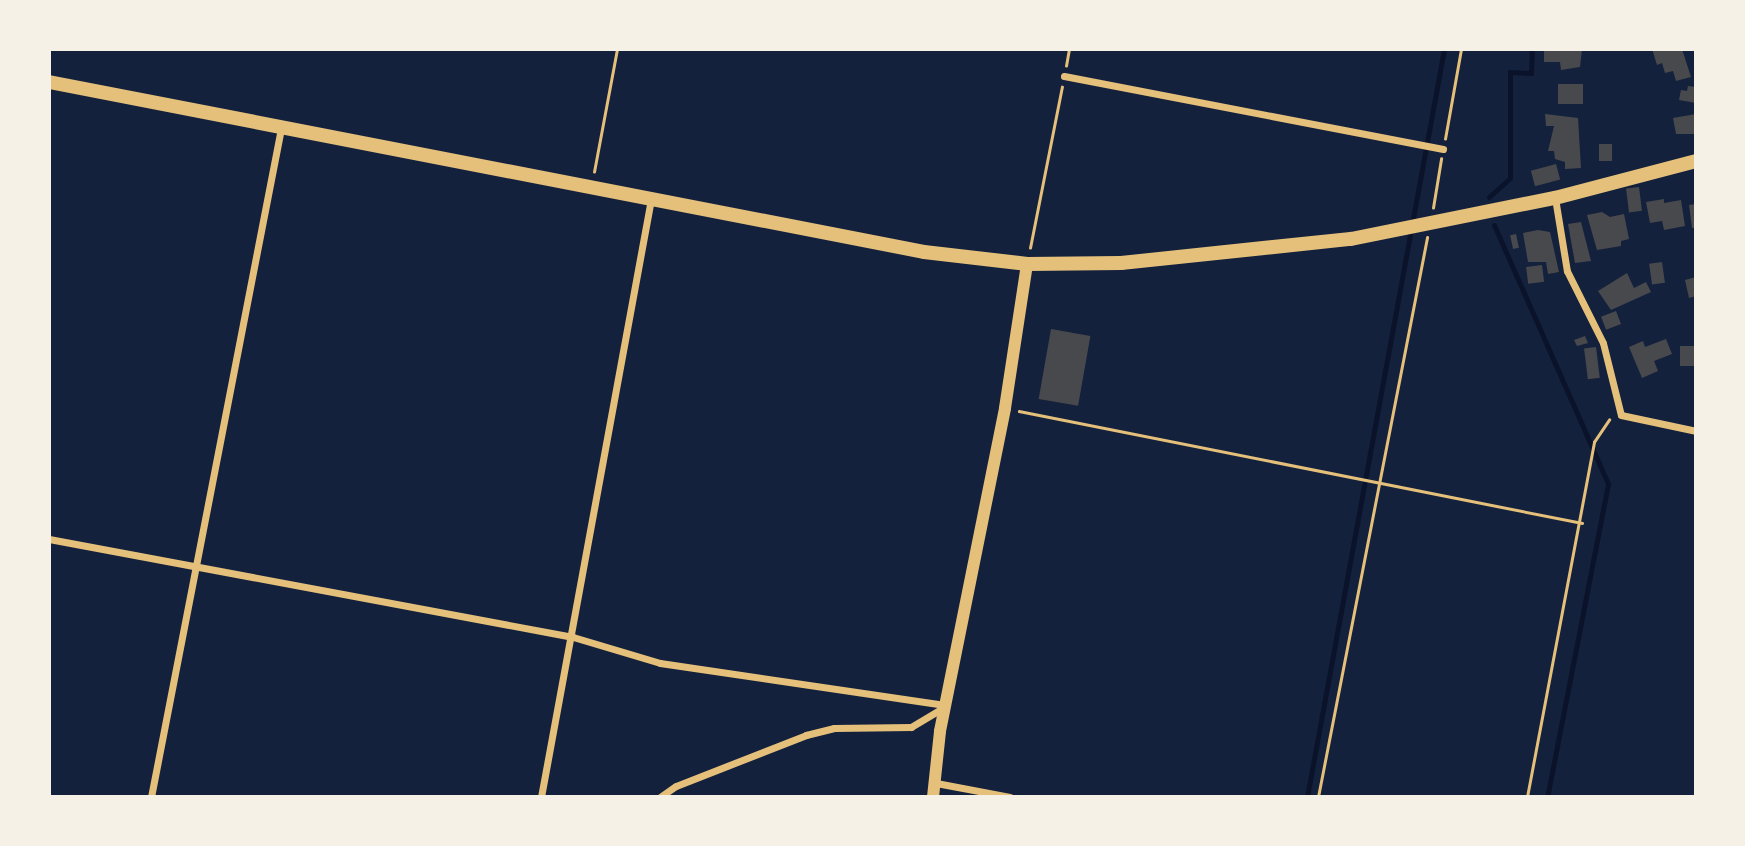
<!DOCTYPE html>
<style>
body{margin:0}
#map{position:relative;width:1745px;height:846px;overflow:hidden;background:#14213d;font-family:Commissioner,sans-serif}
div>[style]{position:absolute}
.stream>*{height:5px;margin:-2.5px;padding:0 2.5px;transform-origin:2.5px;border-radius:2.5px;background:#0b132b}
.building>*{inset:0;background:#48494c;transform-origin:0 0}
.path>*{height:2.5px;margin:-1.25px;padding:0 1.25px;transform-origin:1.25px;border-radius:1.25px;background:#e5c07b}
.minor>*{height:7px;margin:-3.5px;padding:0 3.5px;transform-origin:3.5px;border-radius:3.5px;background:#e5c07b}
.tertiary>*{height:12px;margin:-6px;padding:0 6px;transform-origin:6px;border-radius:6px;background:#e5c07b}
.secondary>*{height:14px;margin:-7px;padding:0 7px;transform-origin:7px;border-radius:7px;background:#e5c07b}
span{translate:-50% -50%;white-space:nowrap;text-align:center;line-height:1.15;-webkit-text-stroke:7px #f6f1e7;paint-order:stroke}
.frame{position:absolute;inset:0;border:51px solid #f6f1e7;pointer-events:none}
</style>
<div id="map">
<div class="stream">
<div style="left:1489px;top:197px;width:28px;rotate:-42deg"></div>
<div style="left:1510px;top:178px;width:106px;rotate:-90deg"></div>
<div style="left:1510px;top:72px;width:21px;rotate:3deg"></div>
<div style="left:1531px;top:73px;width:24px;rotate:-88deg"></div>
<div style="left:1494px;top:225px;width:283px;rotate:66.2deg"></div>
<div style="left:1608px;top:484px;width:319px;rotate:101deg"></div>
<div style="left:1307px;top:797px;width:760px;rotate:-79.62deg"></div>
</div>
<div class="building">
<div style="clip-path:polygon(1544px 49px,1582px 49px,1580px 67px,1561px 70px,1560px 62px,1544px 62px)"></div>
<div style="clip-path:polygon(1652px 49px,1682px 49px,1691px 77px,1676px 81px,1673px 71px,1665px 73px,1662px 63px,1657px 65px)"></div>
<div style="left:1558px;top:84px;width:25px;height:20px"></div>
<div style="clip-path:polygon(1688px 86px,1696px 87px,1696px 103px,1679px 100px,1681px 90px,1687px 91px)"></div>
<div style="clip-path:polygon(1545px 114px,1578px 118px,1581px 168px,1565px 169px,1565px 162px,1555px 159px,1554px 151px,1548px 151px,1554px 126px,1546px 126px)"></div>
<div style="clip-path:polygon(1696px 114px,1696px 134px,1676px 134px,1673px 118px)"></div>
<div style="left:1599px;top:144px;width:13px;height:17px"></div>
<div style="left:1556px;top:164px;width:16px;height:26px;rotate:75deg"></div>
<div style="left:1639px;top:187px;width:24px;height:13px;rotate:83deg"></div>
<div style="clip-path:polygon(1664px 199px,1664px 203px,1681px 200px,1685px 226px,1664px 230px,1662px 221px,1650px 223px,1646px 202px)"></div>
<div style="clip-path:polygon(1696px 204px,1696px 228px,1692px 228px,1689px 205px)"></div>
<div style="clip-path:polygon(1602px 212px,1610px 217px,1624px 214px,1629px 239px,1621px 241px,1621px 246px,1597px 250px,1587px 215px)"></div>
<div style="clip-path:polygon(1581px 222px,1591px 261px,1575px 263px,1568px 224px)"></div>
<div style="clip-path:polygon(1538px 230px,1550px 232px,1559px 272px,1548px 274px,1546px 262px,1528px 262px,1523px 233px)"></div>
<div style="left:1516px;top:234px;width:14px;height:6px;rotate:78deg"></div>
<div style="left:1662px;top:262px;width:21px;height:13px;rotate:82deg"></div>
<div style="left:1542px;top:265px;width:17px;height:16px;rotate:83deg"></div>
<div style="clip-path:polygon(1627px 273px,1634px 288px,1646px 282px,1651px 292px,1611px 310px,1598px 291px)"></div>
<div style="clip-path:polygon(1696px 277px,1696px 296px,1689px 298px,1685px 280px)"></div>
<div style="left:1616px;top:311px;width:14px;height:16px;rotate:69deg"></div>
<div style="left:1051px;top:329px;width:40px;height:71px;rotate:10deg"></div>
<div style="clip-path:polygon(1585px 336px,1588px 343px,1577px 346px,1574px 340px)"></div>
<div style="clip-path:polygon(1666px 339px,1672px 354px,1654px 361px,1658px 371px,1642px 378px,1629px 347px,1643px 341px,1645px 347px)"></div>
<div style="left:1696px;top:346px;width:20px;height:16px;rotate:90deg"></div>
<div style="left:1596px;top:347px;width:31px;height:12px;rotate:83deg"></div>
</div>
<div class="path">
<div style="left:1066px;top:66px;width:17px;rotate:-80deg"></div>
<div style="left:1445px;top:139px;width:91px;rotate:-79.9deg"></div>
<div style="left:594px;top:172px;width:125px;rotate:-79.4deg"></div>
<div style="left:1433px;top:208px;width:50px;rotate:-80.7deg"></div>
<div style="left:1030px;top:248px;width:164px;rotate:-78.8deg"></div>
<div style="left:1019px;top:411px;width:574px;rotate:11.25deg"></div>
<div style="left:1318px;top:797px;width:570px;rotate:-78.97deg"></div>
<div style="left:1527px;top:797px;width:361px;rotate:-79.3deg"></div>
<div style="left:1594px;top:442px;width:27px;rotate:-56deg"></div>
</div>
<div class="minor">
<div style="left:1064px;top:76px;width:386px;rotate:10.9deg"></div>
<div style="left:1555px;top:198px;width:74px;rotate:80.7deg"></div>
<div style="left:1567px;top:271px;width:80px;rotate:63.4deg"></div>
<div style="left:1603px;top:343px;width:74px;rotate:76deg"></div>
<div style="left:1621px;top:415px;width:77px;rotate:12deg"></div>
<div style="left:49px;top:539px;width:533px;rotate:10.59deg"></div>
<div style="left:573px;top:637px;width:91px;rotate:16.6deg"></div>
<div style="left:660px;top:663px;width:288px;rotate:8.4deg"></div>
<div style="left:936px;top:783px;width:75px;rotate:10.7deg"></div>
<div style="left:151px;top:797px;width:682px;rotate:-79deg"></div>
<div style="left:541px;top:797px;width:608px;rotate:-79.58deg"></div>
<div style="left:660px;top:797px;width:19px;rotate:-35deg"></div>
<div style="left:676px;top:786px;width:140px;rotate:-21.4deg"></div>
<div style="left:806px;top:735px;width:29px;rotate:-14deg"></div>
<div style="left:834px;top:728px;width:77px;rotate:-0.7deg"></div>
<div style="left:911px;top:727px;width:41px;rotate:-31deg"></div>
</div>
<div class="tertiary">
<div style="left:933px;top:797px;width:66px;rotate:-83.9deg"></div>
<div style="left:940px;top:731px;width:329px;rotate:-78.6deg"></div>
<div style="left:1005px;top:408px;width:146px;rotate:-81.3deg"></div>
</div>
<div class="secondary">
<div style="left:49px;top:82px;width:891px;rotate:10.99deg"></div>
<div style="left:924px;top:252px;width:104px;rotate:6.6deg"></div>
<div style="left:1027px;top:264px;width:94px;rotate:-0.6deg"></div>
<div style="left:1121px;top:263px;width:231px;rotate:-6deg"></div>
<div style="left:1351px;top:239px;width:208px;rotate:-11.4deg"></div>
<div style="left:1555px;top:198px;width:146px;rotate:-14.7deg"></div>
</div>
<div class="frame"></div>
</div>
